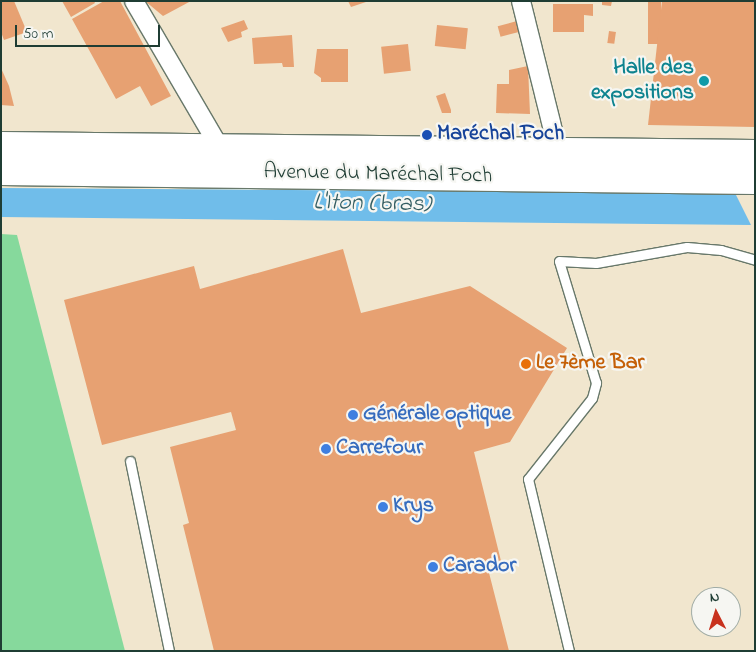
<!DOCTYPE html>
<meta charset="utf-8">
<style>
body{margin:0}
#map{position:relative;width:756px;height:652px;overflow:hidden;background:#f1e6ce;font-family:"Indie Flower",sans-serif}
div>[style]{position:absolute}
.green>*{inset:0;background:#86d99c}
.water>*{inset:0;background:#70bdea}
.building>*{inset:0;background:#e7a172;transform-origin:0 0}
.roads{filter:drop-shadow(1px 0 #68786a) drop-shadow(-1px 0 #68786a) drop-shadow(0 1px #68786a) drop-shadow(0 -1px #68786a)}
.service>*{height:9px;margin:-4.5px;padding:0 4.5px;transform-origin:4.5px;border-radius:4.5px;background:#fff}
.minor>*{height:18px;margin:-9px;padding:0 9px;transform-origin:9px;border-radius:9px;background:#fff}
.primary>*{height:28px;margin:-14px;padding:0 14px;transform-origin:14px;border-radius:14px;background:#fff}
.dots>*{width:14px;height:14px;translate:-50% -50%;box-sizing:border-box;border:2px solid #f6f6f2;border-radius:50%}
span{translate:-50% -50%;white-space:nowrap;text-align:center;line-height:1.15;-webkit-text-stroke:4.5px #f6f6f2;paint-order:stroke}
.culture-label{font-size:22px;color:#0d838f;font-weight:700}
.right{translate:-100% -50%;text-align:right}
.transit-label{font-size:22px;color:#164399;font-weight:700}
.left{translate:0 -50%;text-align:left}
.street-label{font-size:22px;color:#1f3d34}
.food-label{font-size:22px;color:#c56008;font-weight:700}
.shop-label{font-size:22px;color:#366cbe;font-weight:700}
.water-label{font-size:24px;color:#335d62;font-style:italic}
.frame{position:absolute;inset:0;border:2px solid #1f3d34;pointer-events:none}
.north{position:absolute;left:691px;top:587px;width:50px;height:50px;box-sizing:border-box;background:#f6f6f2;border:1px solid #a0aca6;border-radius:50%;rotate:355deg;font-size:14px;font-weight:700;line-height:20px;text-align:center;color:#1f3d34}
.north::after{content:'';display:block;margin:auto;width:18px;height:22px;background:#c8321e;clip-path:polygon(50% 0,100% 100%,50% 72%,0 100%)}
.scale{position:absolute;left:15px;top:25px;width:145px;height:22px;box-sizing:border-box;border:2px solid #1f3d34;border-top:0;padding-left:6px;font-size:15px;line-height:18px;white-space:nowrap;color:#1f3d34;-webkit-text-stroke:4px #f6f6f2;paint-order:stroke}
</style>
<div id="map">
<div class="green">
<div style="clip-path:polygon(1px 234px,17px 235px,125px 651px,1px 651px)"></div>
</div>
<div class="water">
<div style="clip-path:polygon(1px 188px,709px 193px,736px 195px,751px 225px,1px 217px)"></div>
</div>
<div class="building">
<div style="clip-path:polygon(1px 1px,14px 1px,27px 32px,4px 40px,1px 32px)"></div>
<div style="clip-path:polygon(62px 1px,94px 1px,95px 3px,71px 17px)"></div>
<div style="clip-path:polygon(104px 1px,120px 1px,171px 96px,151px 106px,140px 86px,116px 99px,72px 19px)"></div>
<div style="clip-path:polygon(145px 1px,191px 1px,163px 16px)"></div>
<div style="clip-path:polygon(348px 1px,369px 1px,351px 7px)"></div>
<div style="clip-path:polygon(602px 1px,612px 1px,611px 6px,602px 5px)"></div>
<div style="left:648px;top:1px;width:13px;height:43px"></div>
<div style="clip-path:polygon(662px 1px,755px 1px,755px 127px,648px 125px)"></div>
<div style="clip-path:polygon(553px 4px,593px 4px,593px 16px,584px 15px,584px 32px,553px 32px)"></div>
<div style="clip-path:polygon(244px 20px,248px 29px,241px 32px,242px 37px,228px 42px,221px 28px)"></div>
<div style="left:517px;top:21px;width:11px;height:20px;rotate:75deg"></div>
<div style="left:437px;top:25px;width:31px;height:21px;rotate:6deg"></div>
<div style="left:609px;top:31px;width:7px;height:12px;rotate:8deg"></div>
<div style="clip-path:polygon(292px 35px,294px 67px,283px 67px,282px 63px,254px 64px,252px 38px)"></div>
<div style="left:408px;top:44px;width:27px;height:27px;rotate:84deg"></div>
<div style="clip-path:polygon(317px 49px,348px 49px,348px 82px,321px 82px,321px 78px,314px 73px)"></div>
<div style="clip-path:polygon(528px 66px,530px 114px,496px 113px,497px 84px,509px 84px,509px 70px)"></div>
<div style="clip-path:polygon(1px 68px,9px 86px,14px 106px,1px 105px)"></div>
<div style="clip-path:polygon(445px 93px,451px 110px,451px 113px,442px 113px,436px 96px)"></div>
<div style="clip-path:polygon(343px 249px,361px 313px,470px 286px,567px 348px,510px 442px,474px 452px,501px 561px,487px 565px,509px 651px,214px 651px,183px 525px,189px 523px,170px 447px,236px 430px,231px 412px,102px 445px,64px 300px,194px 266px,200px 289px)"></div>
</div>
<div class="roads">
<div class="service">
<div style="left:130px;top:461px;width:194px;rotate:78.4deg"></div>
<div style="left:569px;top:651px;width:177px;rotate:-103.4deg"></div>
<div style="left:528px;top:479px;width:103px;rotate:-51.7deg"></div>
<div style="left:592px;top:398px;width:16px;rotate:-75deg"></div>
<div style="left:596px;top:383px;width:127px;rotate:-106.9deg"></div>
<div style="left:559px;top:261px;width:37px;rotate:3deg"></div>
<div style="left:596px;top:263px;width:92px;rotate:-10deg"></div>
<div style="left:687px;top:247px;width:34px;rotate:5deg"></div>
<div style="left:721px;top:250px;width:35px;rotate:16deg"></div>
</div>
<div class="minor">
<div style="left:134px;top:1px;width:170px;rotate:59.7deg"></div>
<div style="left:521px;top:1px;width:154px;rotate:76.1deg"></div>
</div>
<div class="primary">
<div style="left:1px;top:146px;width:754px;rotate:0.61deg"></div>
<div style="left:1px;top:171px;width:754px;rotate:0.68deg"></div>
</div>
</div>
<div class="dots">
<div style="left:704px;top:81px;background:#0f9aa8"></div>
<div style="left:427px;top:135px;background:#1a4fb4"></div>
<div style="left:526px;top:364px;background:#e8710a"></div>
<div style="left:353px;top:415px;background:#3f7fe0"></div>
<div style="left:326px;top:449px;background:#3f7fe0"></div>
<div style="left:383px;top:507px;background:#3f7fe0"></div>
<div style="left:433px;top:567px;background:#3f7fe0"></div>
</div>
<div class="culture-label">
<span class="right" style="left:694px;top:81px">Halle des<br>expositions</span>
</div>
<div class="transit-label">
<span class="left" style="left:437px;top:135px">Maréchal Foch</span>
</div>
<div class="street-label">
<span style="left:378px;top:175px;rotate:1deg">Avenue du Maréchal Foch</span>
</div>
<div class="food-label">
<span class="left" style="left:536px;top:364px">Le 7ème Bar</span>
</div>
<div class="shop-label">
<span class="left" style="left:363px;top:415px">Générale optique</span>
<span class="left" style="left:336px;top:449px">Carrefour</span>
<span class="left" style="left:393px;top:507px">Krys</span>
<span class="left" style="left:443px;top:567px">Carador</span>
</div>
<div class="water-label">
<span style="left:372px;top:204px;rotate:1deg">L'Iton (bras)</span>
</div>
<div class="frame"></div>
<div class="north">N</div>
<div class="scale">50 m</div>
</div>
